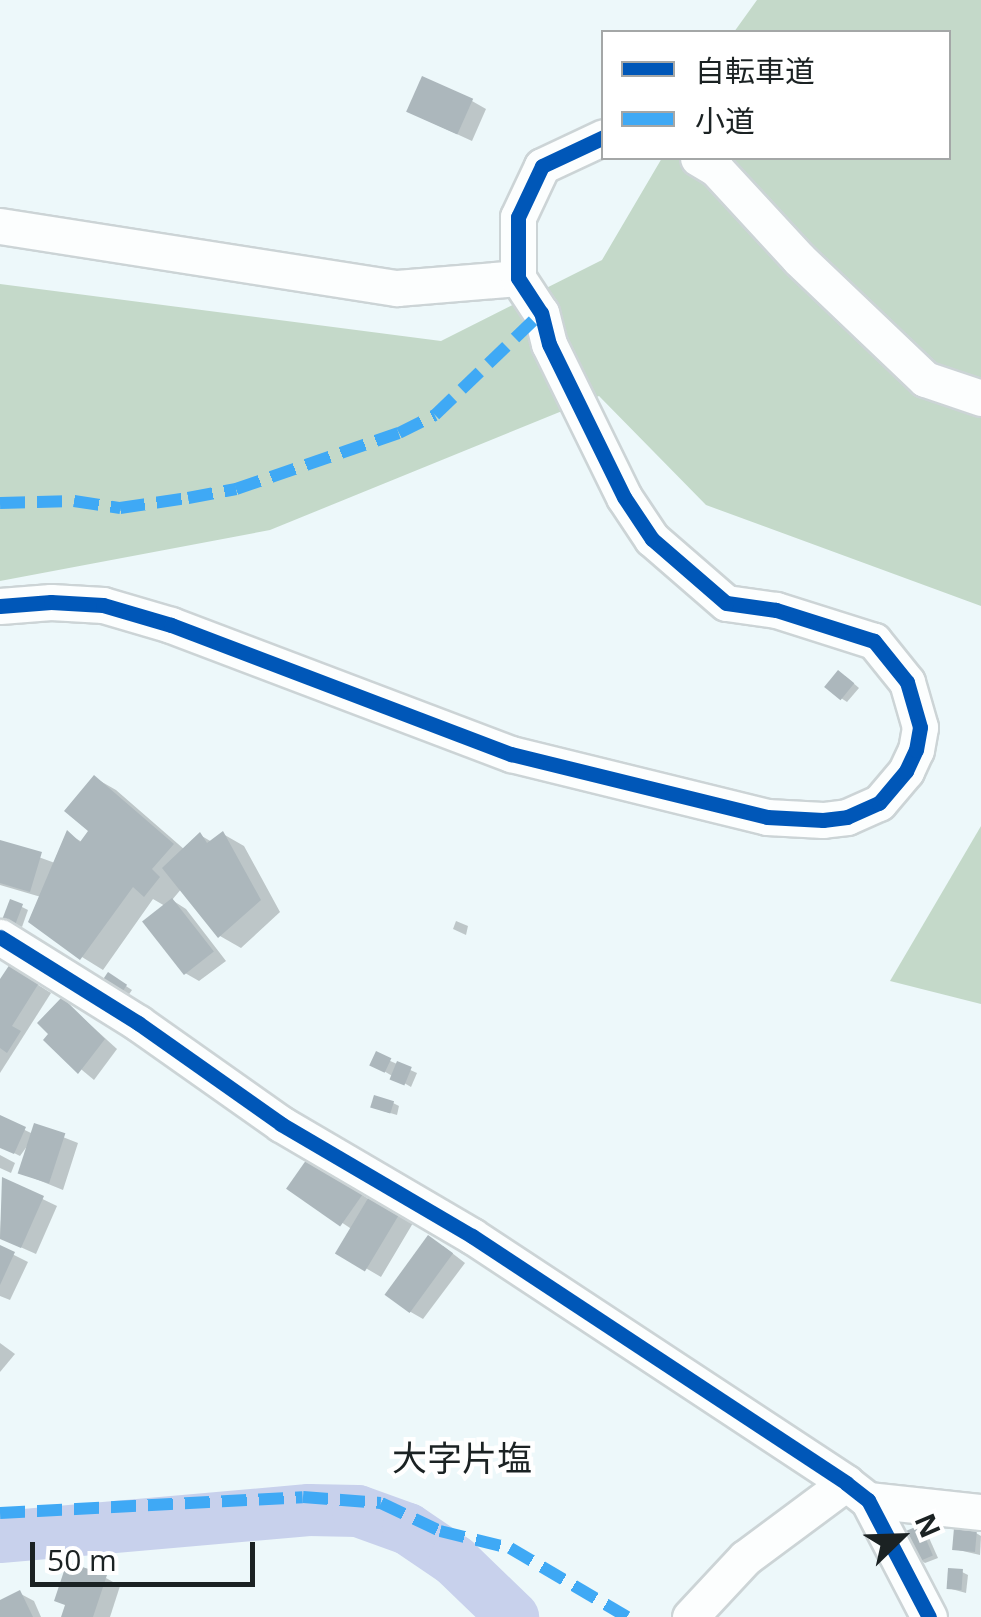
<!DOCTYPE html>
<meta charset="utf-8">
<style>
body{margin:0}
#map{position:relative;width:981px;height:1617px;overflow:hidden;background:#edf8fa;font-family:"Open Sans","Noto Sans JP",sans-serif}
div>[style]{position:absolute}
.forest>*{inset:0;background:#c4d9c9}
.shadow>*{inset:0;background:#0003}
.river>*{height:52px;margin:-26px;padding:0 26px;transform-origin:26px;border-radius:26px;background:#c8d1ec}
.building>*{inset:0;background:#acb7bc;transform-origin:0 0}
.roads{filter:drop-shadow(2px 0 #ccd4d6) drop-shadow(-2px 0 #ccd4d6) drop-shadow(0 2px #ccd4d6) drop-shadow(0 -2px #ccd4d6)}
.minor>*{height:35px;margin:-17.5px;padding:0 17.5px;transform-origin:17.5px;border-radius:17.5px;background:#fcfefe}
.quiet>*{height:12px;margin-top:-6px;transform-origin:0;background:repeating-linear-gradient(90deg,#3fa9f5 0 25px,transparent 0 37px)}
.cycleway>*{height:15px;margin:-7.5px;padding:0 7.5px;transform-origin:7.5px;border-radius:7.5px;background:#0057b8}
span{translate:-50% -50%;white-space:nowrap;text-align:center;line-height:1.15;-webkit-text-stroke:9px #fff;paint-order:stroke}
.quarter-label{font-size:35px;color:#1b2223}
.legend{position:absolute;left:601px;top:30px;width:350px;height:130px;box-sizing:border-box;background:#fff;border:2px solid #a4a7a7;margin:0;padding:12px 18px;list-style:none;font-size:30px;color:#1b2223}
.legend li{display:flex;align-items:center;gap:20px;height:50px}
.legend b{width:50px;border:2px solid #a4a7a7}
.north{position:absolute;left:851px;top:1487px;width:100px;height:100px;-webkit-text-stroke:8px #fff;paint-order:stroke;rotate:67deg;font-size:28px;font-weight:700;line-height:40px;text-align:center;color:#1b2223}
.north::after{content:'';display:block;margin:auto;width:35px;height:45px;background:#1b2223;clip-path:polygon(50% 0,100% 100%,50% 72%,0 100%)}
.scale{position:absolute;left:30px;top:1542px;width:225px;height:45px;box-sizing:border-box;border:5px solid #1b2223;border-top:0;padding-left:12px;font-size:30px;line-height:35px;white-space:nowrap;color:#1b2223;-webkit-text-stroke:8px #fff;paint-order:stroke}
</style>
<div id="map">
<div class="forest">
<div style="clip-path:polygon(757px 0,981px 0,981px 606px,706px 505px,599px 396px,270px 530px,0 581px,0 284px,441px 341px,602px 260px,662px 158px,948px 158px,948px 32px,734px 32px)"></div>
<div style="clip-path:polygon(981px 826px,981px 1004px,890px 981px)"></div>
</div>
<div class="shadow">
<div style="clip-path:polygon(472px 101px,486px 109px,472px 141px,424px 119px)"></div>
<div style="clip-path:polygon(845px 676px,859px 688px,847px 702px,841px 698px)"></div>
<div style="clip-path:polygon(95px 778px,116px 790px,185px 850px,200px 835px,212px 842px,223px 834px,244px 846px,280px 912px,241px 948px,220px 936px,182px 888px,172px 900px,186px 909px,226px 961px,199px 981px,185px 973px,165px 906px,153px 899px,103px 970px,82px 957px,41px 897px,0 885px,0 843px,55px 863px,68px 834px,82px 842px,92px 831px)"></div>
<div style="clip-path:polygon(12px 902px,28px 910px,22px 927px,11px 923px)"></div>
<div style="clip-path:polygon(456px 921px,468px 926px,466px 935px,453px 929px)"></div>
<div style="clip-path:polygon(109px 975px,132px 990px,125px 1000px)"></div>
<div style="clip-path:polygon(24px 976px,51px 993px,0 1073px,0 984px)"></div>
<div style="clip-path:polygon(63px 1000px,117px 1049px,94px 1080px,46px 1040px)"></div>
<div style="clip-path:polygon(377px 1055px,417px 1073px,411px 1087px,372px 1064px)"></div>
<div style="clip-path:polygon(393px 1103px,399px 1106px,397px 1115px,380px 1110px)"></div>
<div style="clip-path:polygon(0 1118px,33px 1134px,35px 1126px,78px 1143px,63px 1190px,21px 1173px,30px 1142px,20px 1156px,0 1146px)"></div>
<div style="clip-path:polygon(0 1155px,15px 1163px,11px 1173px,0 1168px)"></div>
<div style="clip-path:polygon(323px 1168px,370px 1200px,416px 1218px,381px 1277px,340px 1253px,353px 1230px,290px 1188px)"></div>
<div style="clip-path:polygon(3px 1180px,57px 1206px,36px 1254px,0 1238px)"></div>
<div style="clip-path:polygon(443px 1246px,465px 1263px,423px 1319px,409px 1311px)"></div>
<div style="clip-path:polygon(0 1248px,28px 1262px,10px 1300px,0 1296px)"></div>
<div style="clip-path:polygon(0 1343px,15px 1354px,0 1372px)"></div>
<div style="clip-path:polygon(920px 1527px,926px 1531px,938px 1558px,925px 1563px,919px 1559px)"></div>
<div style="clip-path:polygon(976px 1533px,981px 1536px,980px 1555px,954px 1549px)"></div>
<div style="clip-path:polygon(962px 1572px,968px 1575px,966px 1593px,948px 1588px)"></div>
<div style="clip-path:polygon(106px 1578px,120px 1586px,110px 1617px,64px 1617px)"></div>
<div style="clip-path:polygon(19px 1593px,34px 1601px,41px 1617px,0 1617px,0 1603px)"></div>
</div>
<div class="river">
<div style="left:0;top:1537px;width:310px;rotate:-5deg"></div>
<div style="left:309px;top:1510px;width:49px;rotate:1.2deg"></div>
<div style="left:358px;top:1511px;width:53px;rotate:19.8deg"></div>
<div style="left:408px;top:1529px;width:57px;rotate:34.2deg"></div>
<div style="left:455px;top:1561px;width:81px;rotate:44deg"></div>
</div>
<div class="building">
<div style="left:422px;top:76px;width:56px;height:39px;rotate:24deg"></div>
<div style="left:838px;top:670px;width:21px;height:22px;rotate:39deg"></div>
<div style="clip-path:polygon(94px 775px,174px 844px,152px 869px,160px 877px,144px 897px,133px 887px,80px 960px,28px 922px,67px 830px,80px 842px,88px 831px,64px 811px)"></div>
<div style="clip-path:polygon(223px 831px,261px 900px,218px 938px,162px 868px,200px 832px,207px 843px)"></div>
<div style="clip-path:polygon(0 840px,42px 852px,30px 892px,0 883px)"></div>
<div style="left:172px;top:898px;width:68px;height:38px;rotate:52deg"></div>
<div style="left:10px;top:899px;width:14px;height:23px;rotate:21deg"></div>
<div style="clip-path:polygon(10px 964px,39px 983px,12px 1026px,21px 1031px,7px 1053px,0 1048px,0 979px)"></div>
<div style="left:108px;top:972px;width:23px;height:17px;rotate:34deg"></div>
<div style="clip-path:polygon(62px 997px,105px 1039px,78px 1074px,43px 1040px,48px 1034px,37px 1023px)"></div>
<div style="left:376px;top:1051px;width:17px;height:16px;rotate:25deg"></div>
<div style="left:397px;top:1061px;width:16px;height:20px;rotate:22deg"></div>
<div style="left:374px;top:1095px;width:21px;height:13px;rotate:17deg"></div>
<div style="clip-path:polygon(0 1115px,26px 1127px,14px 1154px,0 1148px)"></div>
<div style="left:34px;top:1123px;width:33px;height:53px;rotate:18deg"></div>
<div style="left:309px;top:1156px;width:66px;height:40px;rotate:35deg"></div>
<div style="clip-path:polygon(2px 1177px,44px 1196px,21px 1248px,0 1239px)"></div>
<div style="left:373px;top:1190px;width:35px;height:74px;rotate:31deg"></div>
<div style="left:428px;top:1235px;width:31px;height:74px;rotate:36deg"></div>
<div style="clip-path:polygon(0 1245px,15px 1252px,0 1285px)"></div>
<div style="left:920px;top:1525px;width:33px;height:16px;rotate:67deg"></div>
<div style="left:954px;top:1528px;width:23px;height:22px;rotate:5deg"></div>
<div style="clip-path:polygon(67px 1562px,107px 1575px,93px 1617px,61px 1617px,65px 1605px,54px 1601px)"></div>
<div style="left:948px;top:1568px;width:15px;height:21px;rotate:4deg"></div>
<div style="clip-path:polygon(20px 1590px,33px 1617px,0 1617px,0 1600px)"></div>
</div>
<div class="roads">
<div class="minor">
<div style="left:698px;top:158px;width:21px;rotate:31deg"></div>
<div style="left:716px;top:169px;width:122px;rotate:47.3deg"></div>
<div style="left:799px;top:259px;width:174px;rotate:43.6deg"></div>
<div style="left:925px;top:379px;width:59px;rotate:18.7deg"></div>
<div style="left:0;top:226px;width:402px;rotate:8.9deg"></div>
<div style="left:397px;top:288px;width:121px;rotate:-4.7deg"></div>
<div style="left:0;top:606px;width:51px;rotate:-4.5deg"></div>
<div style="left:51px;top:602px;width:52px;rotate:3.3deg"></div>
<div style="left:103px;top:605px;width:71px;rotate:16.4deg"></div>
<div style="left:171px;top:625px;width:364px;rotate:20.8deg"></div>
<div style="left:511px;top:754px;width:264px;rotate:13.8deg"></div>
<div style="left:767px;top:817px;width:56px;rotate:3.1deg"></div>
<div style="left:823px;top:820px;width:24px;rotate:-7deg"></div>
<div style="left:847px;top:817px;width:35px;rotate:-24deg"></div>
<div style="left:879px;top:803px;width:42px;rotate:-49.8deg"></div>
<div style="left:906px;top:771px;width:23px;rotate:-65deg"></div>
<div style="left:916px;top:750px;width:23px;rotate:-80deg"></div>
<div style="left:920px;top:727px;width:47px;rotate:-106.1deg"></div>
<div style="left:907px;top:682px;width:53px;rotate:-128.8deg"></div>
<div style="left:874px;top:641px;width:103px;rotate:-162.4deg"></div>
<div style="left:776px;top:610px;width:50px;rotate:-172deg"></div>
<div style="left:726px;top:603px;width:98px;rotate:-139.1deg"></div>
<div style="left:652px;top:539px;width:50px;rotate:-123.7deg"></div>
<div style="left:624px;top:497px;width:170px;rotate:-116.1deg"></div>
<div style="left:549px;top:344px;width:32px;rotate:-104deg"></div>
<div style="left:541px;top:313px;width:42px;rotate:-123.3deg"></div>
<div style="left:518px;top:278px;width:61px;rotate:-90deg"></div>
<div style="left:518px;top:217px;width:56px;rotate:-64.8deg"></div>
<div style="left:542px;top:166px;width:68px;rotate:-25.1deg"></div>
<div style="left:0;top:937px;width:163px;rotate:31.9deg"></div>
<div style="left:138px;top:1023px;width:175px;rotate:35.2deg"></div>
<div style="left:281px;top:1124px;width:221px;rotate:30.4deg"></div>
<div style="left:472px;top:1236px;width:448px;rotate:33.4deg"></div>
<div style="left:846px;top:1483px;width:28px;rotate:38deg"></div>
<div style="left:868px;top:1500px;width:132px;rotate:62.5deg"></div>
<div style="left:868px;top:1500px;width:114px;rotate:6.1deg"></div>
<div style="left:690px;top:1617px;width:81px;rotate:-47deg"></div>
<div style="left:745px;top:1558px;width:126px;rotate:-36.6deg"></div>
</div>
</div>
<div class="quiet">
<div style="left:0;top:503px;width:74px;rotate:-1.5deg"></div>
<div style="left:74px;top:501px;width:47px;rotate:8.7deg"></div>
<div style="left:120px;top:508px;width:69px;rotate:-8.4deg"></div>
<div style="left:188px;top:498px;width:49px;rotate:-10.6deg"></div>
<div style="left:236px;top:489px;width:172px;rotate:-19deg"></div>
<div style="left:399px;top:433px;width:40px;rotate:-26.6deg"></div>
<div style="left:435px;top:415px;width:147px;rotate:-43.9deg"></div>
<div style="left:0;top:1513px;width:303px;rotate:-3deg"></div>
<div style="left:303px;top:1497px;width:78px;rotate:4.4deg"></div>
<div style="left:381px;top:1503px;width:65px;rotate:25.4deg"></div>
<div style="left:440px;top:1531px;width:72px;rotate:13.7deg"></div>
<div style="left:510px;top:1548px;width:136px;rotate:30.5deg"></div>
</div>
<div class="cycleway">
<div style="left:0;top:606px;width:51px;rotate:-4.5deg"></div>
<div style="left:51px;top:602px;width:52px;rotate:3.3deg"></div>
<div style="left:103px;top:605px;width:71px;rotate:16.4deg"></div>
<div style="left:171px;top:625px;width:364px;rotate:20.8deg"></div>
<div style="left:511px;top:754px;width:264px;rotate:13.8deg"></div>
<div style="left:767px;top:817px;width:56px;rotate:3.1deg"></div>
<div style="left:823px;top:820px;width:24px;rotate:-7deg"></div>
<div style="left:847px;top:817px;width:35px;rotate:-24deg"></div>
<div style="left:879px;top:803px;width:42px;rotate:-49.8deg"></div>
<div style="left:906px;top:771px;width:23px;rotate:-65deg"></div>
<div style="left:916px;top:750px;width:23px;rotate:-80deg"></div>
<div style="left:920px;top:727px;width:47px;rotate:-106.1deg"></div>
<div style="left:907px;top:682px;width:53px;rotate:-128.8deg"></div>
<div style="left:874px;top:641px;width:103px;rotate:-162.4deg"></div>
<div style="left:776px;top:610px;width:50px;rotate:-172deg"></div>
<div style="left:726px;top:603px;width:98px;rotate:-139.1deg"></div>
<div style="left:652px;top:539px;width:50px;rotate:-123.7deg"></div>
<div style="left:624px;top:497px;width:170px;rotate:-116.1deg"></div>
<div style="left:549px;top:344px;width:32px;rotate:-104deg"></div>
<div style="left:541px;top:313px;width:42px;rotate:-123.3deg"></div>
<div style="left:518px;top:278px;width:61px;rotate:-90deg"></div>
<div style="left:518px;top:217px;width:56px;rotate:-64.8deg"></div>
<div style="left:542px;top:166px;width:68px;rotate:-25.1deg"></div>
<div style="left:0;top:937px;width:163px;rotate:31.9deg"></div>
<div style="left:138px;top:1023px;width:175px;rotate:35.2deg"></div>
<div style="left:281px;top:1124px;width:221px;rotate:30.4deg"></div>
<div style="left:472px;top:1236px;width:448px;rotate:33.4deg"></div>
<div style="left:846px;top:1483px;width:28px;rotate:38deg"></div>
<div style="left:868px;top:1500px;width:132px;rotate:62.5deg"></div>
</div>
<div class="quarter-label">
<span style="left:462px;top:1458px">大字片塩</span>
</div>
<ul class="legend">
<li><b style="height:12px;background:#0057b8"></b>自転車道</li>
<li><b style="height:12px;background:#3fa9f5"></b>小道</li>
</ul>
<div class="north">N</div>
<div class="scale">50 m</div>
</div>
